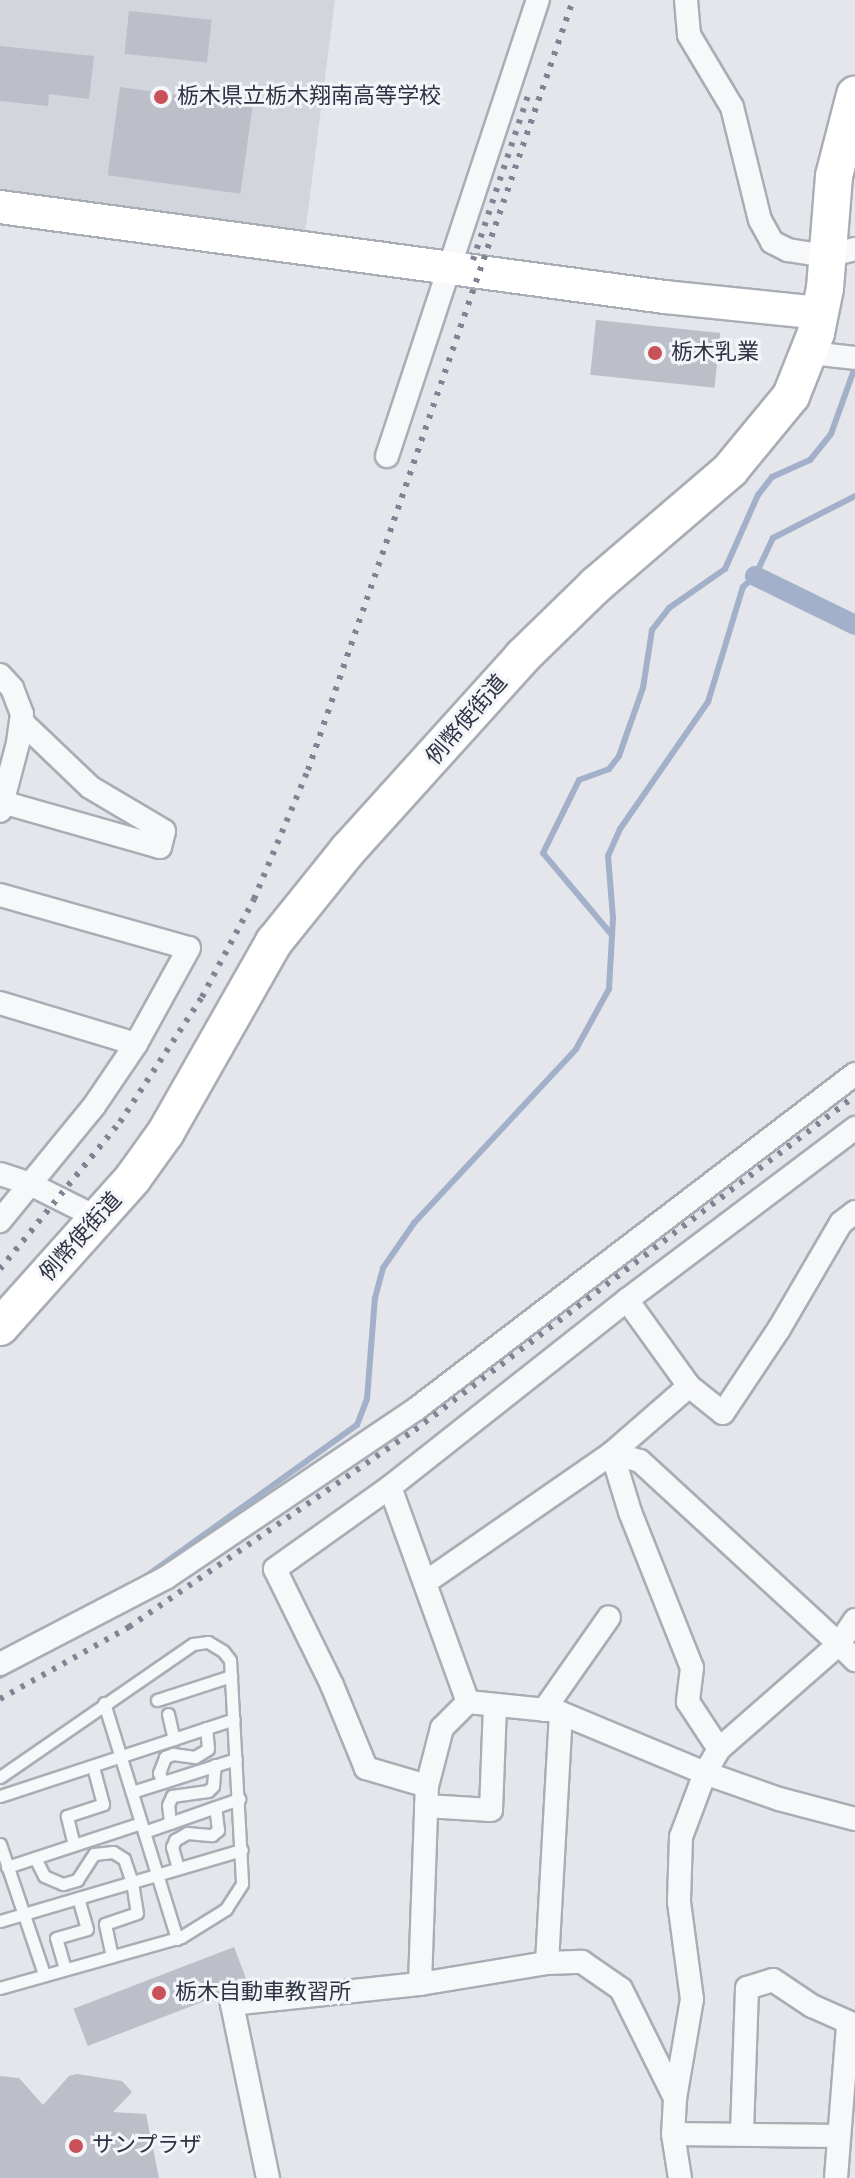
<!DOCTYPE html>
<meta charset="utf-8">
<style>
body{margin:0}
#map{position:relative;width:855px;height:2178px;overflow:hidden;background:#e4e6eb;font-family:"Nunito Sans","Noto Sans JP",sans-serif}
div>[style]{position:absolute}
.built>*{inset:0;background:#d3d5dd}
.stream>*{height:6px;margin:-3px;padding:0 3px;transform-origin:3px;border-radius:3px;background:#a2b1c9}
.canal>*{height:20px;margin:-10px;padding:0 10px;transform-origin:10px;border-radius:10px;background:#a2b1c9}
.building>*{inset:0;background:#bcbfc8;transform-origin:0 0}
.roads{filter:drop-shadow(2px 0 #a9adb5) drop-shadow(-2px 0 #a9adb5) drop-shadow(0 2px #a9adb5) drop-shadow(0 -2px #a9adb5)}
.lane>*{height:11px;margin:-5.5px;padding:0 5.5px;transform-origin:5.5px;border-radius:5.5px;background:#f7f8fa}
.street>*{height:22px;margin:-11px;padding:0 11px;transform-origin:11px;border-radius:11px;background:#f7f8fa}
.secondary>*{height:32px;margin:-16px;padding:0 16px;transform-origin:16px;border-radius:16px;background:#fff}
.primary>*{height:36px;margin:-18px;padding:0 18px;transform-origin:18px;border-radius:18px;background:#fff}
.rail>*{height:6px;margin-top:-3px;transform-origin:0;background:repeating-linear-gradient(90deg,#7e8494 0 4px,transparent 0 12px)}
.dots>*{width:22px;height:22px;translate:-50% -50%;box-sizing:border-box;border:4px solid #f4f5f9;border-radius:50%}
span{translate:-50% -50%;white-space:nowrap;text-align:center;line-height:1.15;-webkit-text-stroke:6px #f4f5f9;paint-order:stroke}
.poi-label{font-size:22px;color:#2d3343}
.left{translate:0 -50%;text-align:left}
.street-label{font-size:22px;color:#2d3343}
</style>
<div id="map">
<div class="built">
<div style="clip-path:polygon(0 0,335px 0,305px 234px,0 195px)"></div>
</div>
<div class="stream">
<div style="left:612px;top:935px;width:107px;rotate:-130.1deg"></div>
<div style="left:543px;top:853px;width:81px;rotate:-63.7deg"></div>
<div style="left:579px;top:780px;width:32px;rotate:-20deg"></div>
<div style="left:609px;top:769px;width:16px;rotate:-52deg"></div>
<div style="left:619px;top:756px;width:72px;rotate:-70.6deg"></div>
<div style="left:643px;top:688px;width:59px;rotate:-81.2deg"></div>
<div style="left:652px;top:630px;width:28px;rotate:-52deg"></div>
<div style="left:669px;top:608px;width:68px;rotate:-34.9deg"></div>
<div style="left:725px;top:569px;width:81px;rotate:-66deg"></div>
<div style="left:758px;top:495px;width:23px;rotate:-52deg"></div>
<div style="left:772px;top:477px;width:42px;rotate:-24.1deg"></div>
<div style="left:810px;top:460px;width:33px;rotate:-51deg"></div>
<div style="left:831px;top:434px;width:71px;rotate:-70.3deg"></div>
<div style="left:148px;top:1575px;width:257px;rotate:-35.7deg"></div>
<div style="left:357px;top:1425px;width:28px;rotate:-69deg"></div>
<div style="left:367px;top:1399px;width:101px;rotate:-85.5deg"></div>
<div style="left:375px;top:1298px;width:31px;rotate:-75deg"></div>
<div style="left:383px;top:1268px;width:55px;rotate:-55.4deg"></div>
<div style="left:414px;top:1223px;width:238px;rotate:-47deg"></div>
<div style="left:576px;top:1049px;width:68px;rotate:-61.2deg"></div>
<div style="left:609px;top:989px;width:71px;rotate:-86.8deg"></div>
<div style="left:613px;top:918px;width:62px;rotate:-94.6deg"></div>
<div style="left:608px;top:856px;width:30px;rotate:-66deg"></div>
<div style="left:620px;top:829px;width:155px;rotate:-55.3deg"></div>
<div style="left:708px;top:702px;width:120px;rotate:-73.1deg"></div>
<div style="left:743px;top:587px;width:16px;rotate:-43deg"></div>
<div style="left:755px;top:576px;width:42px;rotate:-64.7deg"></div>
<div style="left:773px;top:538px;width:92px;rotate:-27.1deg"></div>
<div style="left:0;top:1676px;width:40px;rotate:-28deg"></div>
</div>
<div class="canal">
<div style="left:755px;top:576px;width:111px;rotate:26.1deg"></div>
</div>
<div class="building">
<div style="left:129px;top:11px;width:83px;height:43px;rotate:6deg"></div>
<div style="clip-path:polygon(0 46px,94px 56px,89px 99px,49px 94px,48px 106px,0 101px)"></div>
<div style="left:120px;top:87px;width:134px;height:89px;rotate:8deg"></div>
<div style="left:596px;top:320px;width:125px;height:55px;rotate:6deg"></div>
<div style="left:234px;top:1947px;width:40px;height:172px;rotate:69deg"></div>
<div style="clip-path:polygon(77px 2074px,122px 2081px,132px 2092px,113px 2112px,146px 2114px,159px 2178px,0 2178px,0 2076px,19px 2078px,43px 2105px,69px 2076px)"></div>
</div>
<div class="roads">
<div class="lane">
<div style="left:157px;top:1700px;width:78px;rotate:-18deg"></div>
<div style="left:104px;top:1703px;width:247px;rotate:72.8deg"></div>
<div style="left:168px;top:1714px;width:26px;rotate:77deg"></div>
<div style="left:0;top:1777px;width:234px;rotate:-34.6deg"></div>
<div style="left:193px;top:1644px;width:15px;rotate:-8deg"></div>
<div style="left:208px;top:1642px;width:17px;rotate:31deg"></div>
<div style="left:223px;top:1651px;width:11px;rotate:52deg"></div>
<div style="left:230px;top:1660px;width:224px;rotate:86.9deg"></div>
<div style="left:242px;top:1884px;width:30px;rotate:123deg"></div>
<div style="left:226px;top:1909px;width:53px;rotate:148.1deg"></div>
<div style="left:181px;top:1937px;width:188px;rotate:164.3deg"></div>
<div style="left:163px;top:1782px;width:10px;rotate:-114deg"></div>
<div style="left:159px;top:1773px;width:17px;rotate:-69deg"></div>
<div style="left:165px;top:1757px;width:9px;rotate:-21deg"></div>
<div style="left:173px;top:1754px;width:22px;rotate:8deg"></div>
<div style="left:195px;top:1757px;width:15px;rotate:-32deg"></div>
<div style="left:208px;top:1749px;width:21px;rotate:-95deg"></div>
<div style="left:132px;top:1792px;width:109px;rotate:-17.6deg"></div>
<div style="left:0;top:1796px;width:246px;rotate:-18.2deg"></div>
<div style="left:170px;top:1823px;width:18px;rotate:-96deg"></div>
<div style="left:168px;top:1805px;width:10px;rotate:-66deg"></div>
<div style="left:172px;top:1796px;width:36px;rotate:-8deg"></div>
<div style="left:208px;top:1791px;width:7px;rotate:-45deg"></div>
<div style="left:213px;top:1786px;width:21px;rotate:-85deg"></div>
<div style="left:144px;top:1832px;width:101px;rotate:-19.2deg"></div>
<div style="left:0;top:1844px;width:137px;rotate:71.3deg"></div>
<div style="left:74px;top:1845px;width:30px;rotate:-104deg"></div>
<div style="left:67px;top:1816px;width:38px;rotate:-18deg"></div>
<div style="left:103px;top:1804px;width:39px;rotate:-105deg"></div>
<div style="left:35px;top:1858px;width:20px;rotate:63deg"></div>
<div style="left:44px;top:1876px;width:21px;rotate:23deg"></div>
<div style="left:63px;top:1884px;width:15px;rotate:-16deg"></div>
<div style="left:77px;top:1880px;width:31px;rotate:-57deg"></div>
<div style="left:94px;top:1854px;width:19px;rotate:-6deg"></div>
<div style="left:113px;top:1852px;width:13px;rotate:32deg"></div>
<div style="left:124px;top:1859px;width:24px;rotate:71deg"></div>
<div style="left:132px;top:1882px;width:31px;rotate:81deg"></div>
<div style="left:137px;top:1913px;width:34px;rotate:161deg"></div>
<div style="left:105px;top:1924px;width:33px;rotate:78deg"></div>
<div style="left:7px;top:1867px;width:141px;rotate:-18.2deg"></div>
<div style="left:178px;top:1868px;width:22px;rotate:-106deg"></div>
<div style="left:172px;top:1847px;width:8px;rotate:-67deg"></div>
<div style="left:175px;top:1840px;width:14px;rotate:-30deg"></div>
<div style="left:187px;top:1833px;width:25px;rotate:5deg"></div>
<div style="left:212px;top:1835px;width:8px;rotate:-40deg"></div>
<div style="left:218px;top:1830px;width:23px;rotate:-97deg"></div>
<div style="left:0;top:1921px;width:252px;rotate:-16.4deg"></div>
<div style="left:65px;top:1969px;width:32px;rotate:-106deg"></div>
<div style="left:56px;top:1938px;width:32px;rotate:-16deg"></div>
<div style="left:87px;top:1929px;width:32px;rotate:-106deg"></div>
</div>
<div class="street">
<div style="left:686px;top:0;width:35px;rotate:85deg"></div>
<div style="left:689px;top:35px;width:84px;rotate:59.2deg"></div>
<div style="left:732px;top:107px;width:116px;rotate:76.1deg"></div>
<div style="left:760px;top:220px;width:25px;rotate:61deg"></div>
<div style="left:772px;top:242px;width:18px;rotate:27deg"></div>
<div style="left:788px;top:250px;width:39px;rotate:9deg"></div>
<div style="left:827px;top:256px;width:29px;rotate:-14deg"></div>
<div style="left:810px;top:353px;width:45px;rotate:6.3deg"></div>
<div style="left:387px;top:456px;width:480px;rotate:-71.7deg"></div>
<div style="left:0;top:675px;width:18px;rotate:47deg"></div>
<div style="left:12px;top:688px;width:28px;rotate:69deg"></div>
<div style="left:22px;top:714px;width:29px;rotate:98deg"></div>
<div style="left:18px;top:743px;width:70px;rotate:104.8deg"></div>
<div style="left:2px;top:802px;width:164px;rotate:15.9deg"></div>
<div style="left:160px;top:847px;width:16px;rotate:-76deg"></div>
<div style="left:164px;top:831px;width:86px;rotate:-149.3deg"></div>
<div style="left:90px;top:787px;width:95px;rotate:-136.3deg"></div>
<div style="left:0;top:895px;width:196px;rotate:15.7deg"></div>
<div style="left:189px;top:948px;width:110px;rotate:118.9deg"></div>
<div style="left:136px;top:1044px;width:75px;rotate:124.1deg"></div>
<div style="left:94px;top:1106px;width:149px;rotate:129.3deg"></div>
<div style="left:0;top:1003px;width:142px;rotate:16.8deg"></div>
<div style="left:0;top:1174px;width:32px;rotate:18deg"></div>
<div style="left:30px;top:1184px;width:76px;rotate:26.6deg"></div>
<div style="left:627px;top:1300px;width:106px;rotate:54.2deg"></div>
<div style="left:689px;top:1386px;width:43px;rotate:38.5deg"></div>
<div style="left:723px;top:1413px;width:101px;rotate:-56.3deg"></div>
<div style="left:779px;top:1329px;width:123px;rotate:-59.7deg"></div>
<div style="left:841px;top:1223px;width:18px;rotate:-38deg"></div>
<div style="left:612px;top:1453px;width:29px;rotate:16deg"></div>
<div style="left:640px;top:1461px;width:270px;rotate:42.6deg"></div>
<div style="left:839px;top:1644px;width:159px;rotate:138.8deg"></div>
<div style="left:719px;top:1749px;width:28px;rotate:120deg"></div>
<div style="left:705px;top:1773px;width:68px;rotate:110.6deg"></div>
<div style="left:681px;top:1837px;width:65px;rotate:91.8deg"></div>
<div style="left:679px;top:1902px;width:98px;rotate:82.4deg"></div>
<div style="left:692px;top:1999px;width:100px;rotate:99.7deg"></div>
<div style="left:675px;top:2098px;width:36px;rotate:93deg"></div>
<div style="left:673px;top:2134px;width:45px;rotate:81deg"></div>
<div style="left:612px;top:1453px;width:62px;rotate:73deg"></div>
<div style="left:630px;top:1512px;width:168px;rotate:68.3deg"></div>
<div style="left:692px;top:1668px;width:34px;rotate:97deg"></div>
<div style="left:688px;top:1702px;width:56px;rotate:56.6deg"></div>
<div style="left:390px;top:1487px;width:229px;rotate:70.1deg"></div>
<div style="left:426px;top:1582px;width:226px;rotate:-34.7deg"></div>
<div style="left:612px;top:1453px;width:102px;rotate:-41deg"></div>
<div style="left:855px;top:1620px;width:29px;rotate:124deg"></div>
<div style="left:839px;top:1644px;width:23px;rotate:45deg"></div>
<div style="left:0;top:1664px;width:188px;rotate:-27.5deg"></div>
<div style="left:167px;top:1577px;width:300px;rotate:-34deg"></div>
<div style="left:416px;top:1409px;width:552px;rotate:-37.35deg"></div>
<div style="left:544px;top:1710px;width:113px;rotate:-55deg"></div>
<div style="left:427px;top:1786px;width:64px;rotate:-163.6deg"></div>
<div style="left:366px;top:1768px;width:90px;rotate:-112.3deg"></div>
<div style="left:332px;top:1685px;width:129px;rotate:-116.2deg"></div>
<div style="left:275px;top:1569px;width:141px;rotate:-35.5deg"></div>
<div style="left:390px;top:1487px;width:302px;rotate:-38.3deg"></div>
<div style="left:627px;top:1300px;width:286px;rotate:-37deg"></div>
<div style="left:426px;top:1806px;width:65px;rotate:3.5deg"></div>
<div style="left:491px;top:1810px;width:105px;rotate:-87.8deg"></div>
<div style="left:547px;top:1963px;width:250px;rotate:-86.8deg"></div>
<div style="left:420px;top:1984px;width:129px;rotate:-9.4deg"></div>
<div style="left:547px;top:1963px;width:35px;rotate:-2deg"></div>
<div style="left:582px;top:1962px;width:47px;rotate:34.7deg"></div>
<div style="left:621px;top:1989px;width:122px;rotate:63.6deg"></div>
<div style="left:742px;top:2132px;width:144px;rotate:-88deg"></div>
<div style="left:747px;top:1988px;width:27px;rotate:-17deg"></div>
<div style="left:773px;top:1980px;width:47px;rotate:33.7deg"></div>
<div style="left:812px;top:2006px;width:47px;rotate:23.8deg"></div>
<div style="left:673px;top:2134px;width:166px;rotate:0.7deg"></div>
<div style="left:268px;top:2178px;width:178px;rotate:-101.7deg"></div>
<div style="left:232px;top:2004px;width:189px;rotate:-6.1deg"></div>
<div style="left:420px;top:1984px;width:198px;rotate:-88deg"></div>
<div style="left:427px;top:1786px;width:60px;rotate:-75.5deg"></div>
<div style="left:442px;top:1728px;width:37px;rotate:-45deg"></div>
<div style="left:468px;top:1702px;width:88px;rotate:5.8deg"></div>
<div style="left:556px;top:1711px;width:161px;rotate:22.6deg"></div>
<div style="left:705px;top:1773px;width:78px;rotate:19.4deg"></div>
<div style="left:779px;top:1799px;width:79px;rotate:14.7deg"></div>
<div style="left:836px;top:2178px;width:154px;rotate:-85.5deg"></div>
</div>
<div class="secondary">
<div style="left:0;top:207px;width:671px;rotate:7.71deg"></div>
<div style="left:665px;top:297px;width:156px;rotate:5.9deg"></div>
</div>
<div class="primary">
<div style="left:0;top:1327px;width:200px;rotate:-48.2deg"></div>
<div style="left:133px;top:1178px;width:57px;rotate:-54.3deg"></div>
<div style="left:166px;top:1132px;width:219px;rotate:-60.4deg"></div>
<div style="left:274px;top:942px;width:118px;rotate:-51.2deg"></div>
<div style="left:348px;top:850px;width:261px;rotate:-47.9deg"></div>
<div style="left:523px;top:656px;width:102px;rotate:-44.2deg"></div>
<div style="left:596px;top:585px;width:177px;rotate:-40.6deg"></div>
<div style="left:730px;top:470px;width:96px;rotate:-50.5deg"></div>
<div style="left:791px;top:396px;width:68px;rotate:-68.4deg"></div>
<div style="left:816px;top:333px;width:46px;rotate:-78.7deg"></div>
<div style="left:825px;top:288px;width:112px;rotate:-85.4deg"></div>
<div style="left:834px;top:176px;width:84px;rotate:-75.5deg"></div>
</div>
</div>
<div class="rail">
<div style="left:473px;top:260px;width:176px;rotate:-71.5deg"></div>
<div style="left:0;top:1269px;width:190px;rotate:-50.8deg"></div>
<div style="left:120px;top:1122px;width:149px;rotate:-56.7deg"></div>
<div style="left:202px;top:997px;width:111px;rotate:-62deg"></div>
<div style="left:254px;top:899px;width:140px;rotate:-67.3deg"></div>
<div style="left:308px;top:770px;width:814px;rotate:-71.01deg"></div>
<div style="left:0;top:1699px;width:148px;rotate:-29.2deg"></div>
<div style="left:129px;top:1627px;width:347px;rotate:-34.6deg"></div>
<div style="left:415px;top:1430px;width:552px;rotate:-37.2deg"></div>
</div>
<div class="dots">
<div style="left:161px;top:97px;background:#c85258"></div>
<div style="left:655px;top:353px;background:#c85258"></div>
<div style="left:159px;top:1993px;background:#c85258"></div>
<div style="left:76px;top:2146px;background:#c85258"></div>
</div>
<div class="poi-label">
<span class="left" style="left:177px;top:97px">栃木県立栃木翔南高等学校</span>
<span class="left" style="left:671px;top:353px">栃木乳業</span>
<span class="left" style="left:175px;top:1993px">栃木自動車教習所</span>
<span class="left" style="left:92px;top:2146px">サンプラザ</span>
</div>
<div class="street-label">
<span style="left:467px;top:720px;rotate:-49deg">例幣使街道</span>
<span style="left:81px;top:1237px;rotate:-48deg">例幣使街道</span>
</div>
</div>
